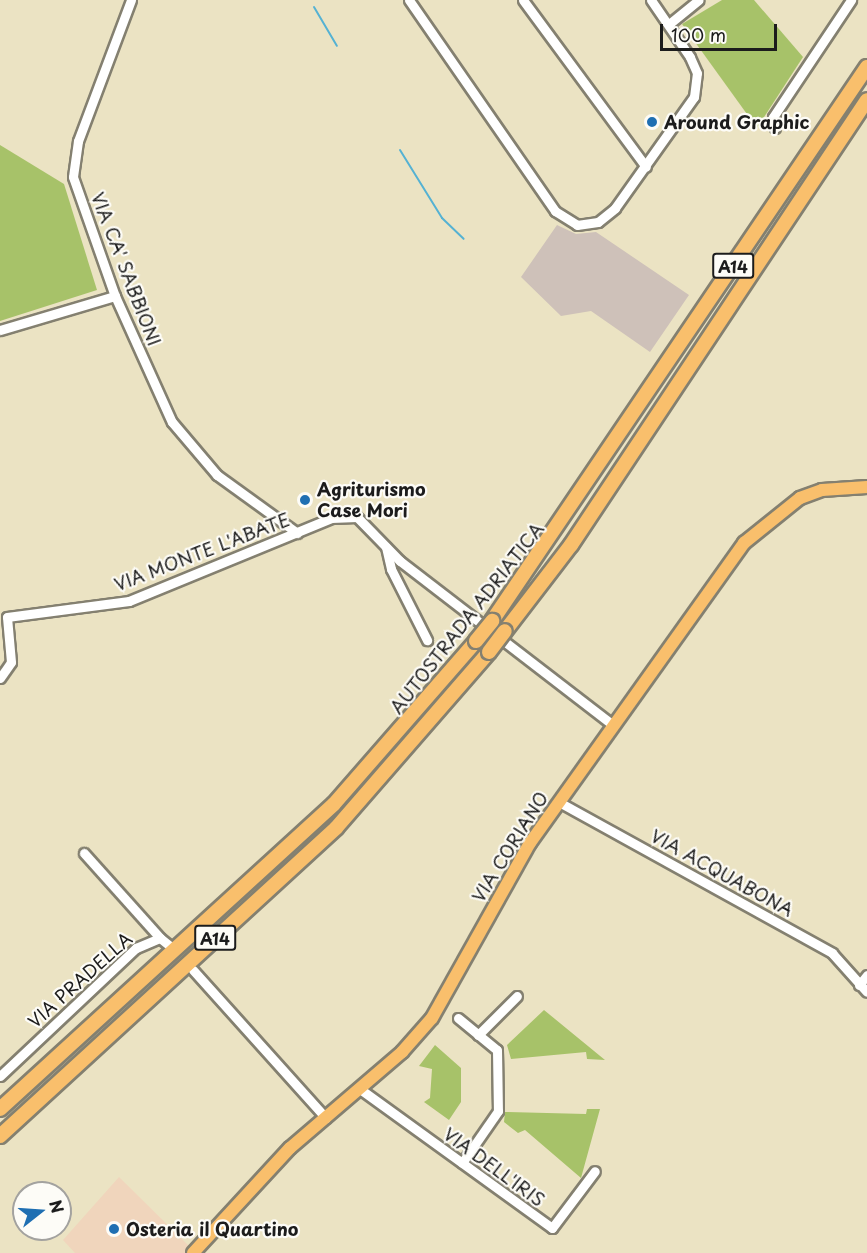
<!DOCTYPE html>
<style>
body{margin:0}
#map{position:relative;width:867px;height:1253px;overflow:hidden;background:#ebe3c3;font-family:"Playpen Sans",sans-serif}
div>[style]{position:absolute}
.built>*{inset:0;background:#f0d5bc}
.industrial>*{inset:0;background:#cec1b9}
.green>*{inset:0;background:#a7c269}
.stream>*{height:2px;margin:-1px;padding:0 1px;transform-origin:1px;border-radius:1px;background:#55b2d3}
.roads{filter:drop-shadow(2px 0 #848070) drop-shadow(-2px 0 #848070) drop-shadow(0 2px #848070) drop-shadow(0 -2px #848070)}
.minor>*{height:9px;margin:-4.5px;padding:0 4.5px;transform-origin:4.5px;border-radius:4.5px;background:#fff}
.major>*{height:12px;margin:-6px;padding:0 6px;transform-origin:6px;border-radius:6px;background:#f9bf6c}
.highway>*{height:14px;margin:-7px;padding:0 7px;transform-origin:7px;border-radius:7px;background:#f9bf6c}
.bridges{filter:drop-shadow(2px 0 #848070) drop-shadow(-2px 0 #848070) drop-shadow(0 2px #848070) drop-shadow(0 -2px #848070)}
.highway-bridge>*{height:14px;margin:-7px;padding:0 7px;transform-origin:7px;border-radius:7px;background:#f9bf6c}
.dots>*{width:16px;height:16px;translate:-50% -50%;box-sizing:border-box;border:3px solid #fdfcf7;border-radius:50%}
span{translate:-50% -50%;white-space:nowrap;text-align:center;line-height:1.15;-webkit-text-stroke:4.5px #fdfcf7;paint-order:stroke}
.shield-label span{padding:2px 4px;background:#fdfcf7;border:2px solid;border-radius:4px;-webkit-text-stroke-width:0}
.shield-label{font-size:16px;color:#1c1c1c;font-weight:700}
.poi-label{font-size:18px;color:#1c1c1c;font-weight:700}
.left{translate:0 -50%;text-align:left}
.street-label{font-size:18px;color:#1c1c1c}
.north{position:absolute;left:12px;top:1181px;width:60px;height:60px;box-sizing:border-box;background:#fdfcf7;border:2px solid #a3a29f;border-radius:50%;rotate:73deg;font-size:16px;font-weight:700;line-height:24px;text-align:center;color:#1c1c1c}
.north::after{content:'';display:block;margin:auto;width:21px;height:27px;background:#1f6fb2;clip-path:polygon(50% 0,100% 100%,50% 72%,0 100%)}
.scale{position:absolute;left:660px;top:24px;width:117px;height:27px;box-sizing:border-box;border:3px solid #1c1c1c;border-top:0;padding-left:8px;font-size:18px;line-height:21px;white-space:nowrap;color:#1c1c1c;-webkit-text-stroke:4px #fdfcf7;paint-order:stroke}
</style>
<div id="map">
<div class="built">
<div style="clip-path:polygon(119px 1177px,190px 1247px,185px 1253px,75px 1253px,63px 1240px)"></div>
</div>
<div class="industrial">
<div style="clip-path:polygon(557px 225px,576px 234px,596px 232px,689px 295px,650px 352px,591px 311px,561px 316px,521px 277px)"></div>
</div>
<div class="green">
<div style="clip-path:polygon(722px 0,754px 0,803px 57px,757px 128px,682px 24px)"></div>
<div style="clip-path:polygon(0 145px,64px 184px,97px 290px,0 321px)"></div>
<div style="clip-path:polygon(544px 1010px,605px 1060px,587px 1059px,586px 1052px,511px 1059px,507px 1045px)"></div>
<div style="clip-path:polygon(435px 1045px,461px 1068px,461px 1102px,449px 1120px,424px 1102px,430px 1098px,432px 1069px,419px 1066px)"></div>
<div style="clip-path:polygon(587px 1109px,600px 1109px,581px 1178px,525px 1130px,518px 1133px,504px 1122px,505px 1112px,586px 1114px)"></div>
</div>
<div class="stream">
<div style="left:314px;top:7px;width:45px;rotate:59.5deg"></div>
<div style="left:400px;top:150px;width:80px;rotate:58.3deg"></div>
<div style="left:442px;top:218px;width:30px;rotate:44deg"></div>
</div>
<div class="roads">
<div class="minor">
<div style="left:131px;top:0;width:151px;rotate:110.6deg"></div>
<div style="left:78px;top:141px;width:36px;rotate:98deg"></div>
<div style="left:73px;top:177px;width:126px;rotate:70.6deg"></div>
<div style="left:115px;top:296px;width:138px;rotate:65.7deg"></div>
<div style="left:172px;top:422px;width:70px;rotate:49.7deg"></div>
<div style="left:217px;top:475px;width:99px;rotate:35.9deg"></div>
<div style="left:409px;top:0;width:257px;rotate:55.3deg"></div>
<div style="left:555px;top:211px;width:26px;rotate:32deg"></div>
<div style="left:577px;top:225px;width:21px;rotate:-8deg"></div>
<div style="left:598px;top:222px;width:22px;rotate:-39deg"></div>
<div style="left:615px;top:208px;width:136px;rotate:-54.6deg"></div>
<div style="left:694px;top:97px;width:24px;rotate:-83deg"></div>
<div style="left:697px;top:73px;width:17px;rotate:-114deg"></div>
<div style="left:690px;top:57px;width:69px;rotate:-124.4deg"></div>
<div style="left:523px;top:0;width:207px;rotate:53.6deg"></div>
<div style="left:669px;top:24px;width:38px;rotate:-39deg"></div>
<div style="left:775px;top:128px;width:11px;rotate:-100deg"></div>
<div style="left:773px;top:117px;width:141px;rotate:-56.3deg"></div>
<div style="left:0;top:330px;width:120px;rotate:-16.5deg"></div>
<div style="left:386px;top:547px;width:23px;rotate:77deg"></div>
<div style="left:391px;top:569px;width:80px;rotate:63.1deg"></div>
<div style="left:0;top:678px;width:19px;rotate:-55deg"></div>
<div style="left:11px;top:662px;width:45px;rotate:-95.1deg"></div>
<div style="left:7px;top:617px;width:123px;rotate:-7.5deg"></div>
<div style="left:129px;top:601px;width:218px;rotate:-22.3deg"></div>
<div style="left:331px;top:518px;width:26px;rotate:-2deg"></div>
<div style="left:357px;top:517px;width:62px;rotate:45.7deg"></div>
<div style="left:400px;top:561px;width:269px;rotate:37.6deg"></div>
<div style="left:559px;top:802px;width:312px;rotate:28.9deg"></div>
<div style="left:832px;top:953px;width:52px;rotate:48.1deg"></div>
<div style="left:84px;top:853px;width:114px;rotate:48.2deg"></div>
<div style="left:193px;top:970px;width:199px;rotate:48.1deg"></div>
<div style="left:859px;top:985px;width:13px;rotate:-51deg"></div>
<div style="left:458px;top:1018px;width:50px;rotate:39.4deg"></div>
<div style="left:497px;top:1050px;width:61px;rotate:89.1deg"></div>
<div style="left:498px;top:1111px;width:63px;rotate:124.7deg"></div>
<div style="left:478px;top:1035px;width:55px;rotate:-45deg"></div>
<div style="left:0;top:1076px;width:187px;rotate:-43.3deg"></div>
<div style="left:136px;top:948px;width:26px;rotate:-23deg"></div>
<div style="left:160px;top:938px;width:14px;rotate:39deg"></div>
<div style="left:360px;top:1089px;width:237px;rotate:35.9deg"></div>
<div style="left:552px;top:1228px;width:71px;rotate:-53deg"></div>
</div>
<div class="major">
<div style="left:193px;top:1253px;width:143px;rotate:-47.3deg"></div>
<div style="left:290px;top:1148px;width:148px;rotate:-40.6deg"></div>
<div style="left:402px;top:1052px;width:45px;rotate:-48.6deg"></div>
<div style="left:432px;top:1018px;width:201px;rotate:-60.8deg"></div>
<div style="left:530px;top:843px;width:369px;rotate:-54.5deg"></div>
<div style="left:744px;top:543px;width:72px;rotate:-38.8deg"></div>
<div style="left:800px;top:498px;width:23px;rotate:-20deg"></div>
<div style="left:822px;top:490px;width:45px;rotate:-3.8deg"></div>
</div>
<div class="highway">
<div style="left:492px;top:621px;width:669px;rotate:-55.91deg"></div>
<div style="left:505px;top:631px;width:108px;rotate:-52.5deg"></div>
<div style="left:571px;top:545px;width:534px;rotate:-56.37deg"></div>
<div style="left:0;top:1109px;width:452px;rotate:-42.4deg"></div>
<div style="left:334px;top:804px;width:216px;rotate:-48.9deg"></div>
<div style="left:0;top:1136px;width:456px;rotate:-42.5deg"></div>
<div style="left:336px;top:828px;width:233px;rotate:-49deg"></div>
</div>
</div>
<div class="bridges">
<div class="highway-bridge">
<div style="left:476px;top:641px;width:26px;rotate:-51deg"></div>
<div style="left:489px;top:652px;width:26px;rotate:-53deg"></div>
</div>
</div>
<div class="dots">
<div style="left:652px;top:122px;background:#1f6fb2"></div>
<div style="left:305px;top:500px;background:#1f6fb2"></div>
<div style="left:114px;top:1229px;background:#1f6fb2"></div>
</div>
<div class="shield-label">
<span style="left:733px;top:266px">A14</span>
<span style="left:215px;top:938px">A14</span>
</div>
<div class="poi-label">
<span class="left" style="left:664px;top:122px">Around Graphic</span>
<span class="left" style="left:317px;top:500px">Agriturismo<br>Case Mori</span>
<span class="left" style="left:126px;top:1229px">Osteria il Quartino</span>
</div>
<div class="street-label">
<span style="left:126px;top:269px;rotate:69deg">VIA CA' SABBIONI</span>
<span style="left:202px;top:552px;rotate:-21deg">VIA MONTE L'ABATE</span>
<span style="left:467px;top:618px;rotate:-52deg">AUTOSTRADA ADRIATICA</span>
<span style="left:510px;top:847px;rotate:-58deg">VIA CORIANO</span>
<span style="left:722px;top:873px;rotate:29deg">VIA ACQUABONA</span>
<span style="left:80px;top:980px;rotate:-42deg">VIA PRADELLA</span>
<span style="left:494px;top:1167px;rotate:36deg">VIA DELL'IRIS</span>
</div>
<div class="north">N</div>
<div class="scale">100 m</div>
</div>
